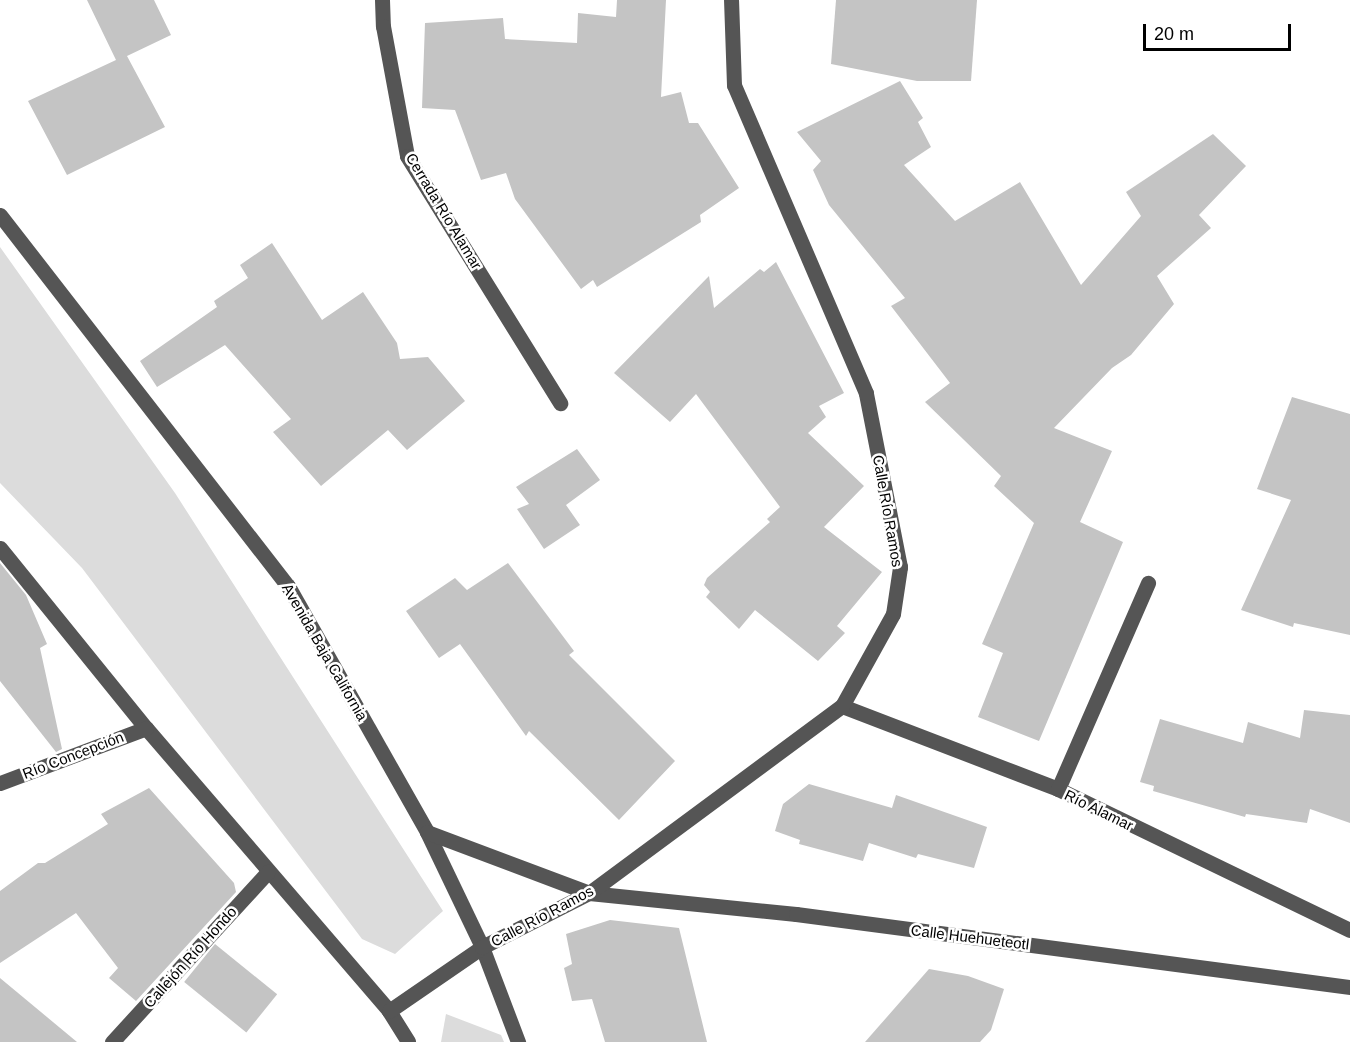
<!DOCTYPE html>
<meta charset="utf-8">
<style>
body{margin:0}
#map{position:relative;width:1350px;height:1042px;overflow:hidden;background:#fff;font-family:Helvetica,sans-serif}
div>[style]{position:absolute}
.green>*{inset:0;background:#dcdcdc}
.building>*{inset:0;background:#c4c4c4;transform-origin:0 0}
.minor>*{height:15px;margin:-7.5px;padding:0 7.5px;transform-origin:7.5px;border-radius:7.5px;background:#555}
span{translate:-50% -50%;white-space:nowrap;text-align:center;line-height:1.15;-webkit-text-stroke:5px #fff;paint-order:stroke}
.street-label{font-size:15px;color:#000}
.scale{position:absolute;left:1143px;top:24px;width:148px;height:27px;box-sizing:border-box;border:3px solid #000;border-top:0;padding-left:8px;font-size:18px;line-height:21px;white-space:nowrap;color:#000;-webkit-text-stroke:4px #fff;paint-order:stroke}
</style>
<div id="map">
<div class="green">
<div style="clip-path:polygon(0 247px,175px 493px,443px 911px,395px 954px,362px 939px,82px 568px,0 483px)"></div>
<div style="clip-path:polygon(446px 1014px,501px 1035px,504px 1042px,441px 1042px)"></div>
</div>
<div class="building">
<div style="clip-path:polygon(87px 0,154px 0,171px 35px,127px 56px,165px 127px,67px 175px,28px 101px,116px 60px)"></div>
<div style="clip-path:polygon(617px 0,666px 0,661px 97px,681px 92px,689px 123px,698px 123px,739px 188px,700px 215px,701px 222px,597px 287px,593px 280px,581px 289px,515px 199px,506px 173px,481px 180px,455px 110px,422px 108px,425px 23px,503px 18px,505px 39px,577px 43px,578px 13px,616px 17px)"></div>
<div style="clip-path:polygon(836px 0,977px 0,971px 81px,917px 81px,831px 64px)"></div>
<div style="clip-path:polygon(900px 81px,923px 118px,918px 122px,931px 147px,904px 165px,955px 221px,1020px 182px,1081px 285px,1141px 216px,1126px 192px,1213px 134px,1246px 166px,1199px 215px,1211px 228px,1157px 276px,1174px 304px,1131px 355px,1112px 368px,1054px 428px,1112px 451px,1080px 522px,1123px 542px,1039px 741px,978px 717px,1003px 653px,982px 644px,1034px 523px,994px 486px,1001px 476px,925px 402px,950px 383px,891px 306px,905px 298px,829px 205px,813px 170px,821px 161px,797px 132px)"></div>
<div style="clip-path:polygon(272px 243px,322px 320px,363px 292px,397px 343px,400px 359px,428px 357px,465px 401px,407px 450px,388px 430px,321px 486px,273px 432px,291px 419px,225px 345px,157px 387px,140px 361px,217px 307px,214px 301px,248px 278px,240px 265px)"></div>
<div style="clip-path:polygon(776px 262px,844px 393px,819px 406px,826px 417px,808px 433px,864px 486px,824px 527px,882px 572px,837px 626px,845px 633px,818px 661px,755px 610px,739px 629px,706px 597px,710px 592px,704px 585px,707px 578px,770px 522px,767px 519px,780px 507px,696px 394px,670px 422px,614px 373px,709px 276px,714px 308px,760px 269px,764px 272px)"></div>
<div style="clip-path:polygon(1292px 397px,1350px 414px,1350px 635px,1294px 623px,1293px 627px,1241px 610px,1291px 500px,1257px 489px)"></div>
<div style="clip-path:polygon(577px 449px,600px 480px,566px 505px,580px 525px,544px 549px,517px 509px,529px 504px,516px 487px)"></div>
<div style="clip-path:polygon(0 563px,26px 595px,47px 644px,40px 648px,62px 749px,56px 752px,0 681px)"></div>
<div style="clip-path:polygon(508px 563px,574px 651px,569px 655px,675px 761px,619px 820px,529px 731px,526px 736px,460px 644px,439px 658px,406px 611px,455px 578px,467px 590px)"></div>
<div style="clip-path:polygon(1304px 710px,1350px 715px,1350px 823px,1310px 809px,1307px 823px,1246px 814px,1245px 817px,1153px 791px,1154px 786px,1140px 782px,1160px 719px,1243px 743px,1248px 722px,1300px 738px)"></div>
<div style="clip-path:polygon(809px 784px,892px 808px,896px 795px,987px 827px,974px 868px,918px 854px,916px 858px,869px 843px,863px 861px,799px 844px,800px 840px,775px 831px,783px 804px)"></div>
<div style="clip-path:polygon(149px 788px,234px 883px,236px 892px,136px 1001px,109px 978px,118px 968px,76px 913px,0 963px,0 891px,38px 863px,45px 863px,108px 824px,101px 814px)"></div>
<div style="clip-path:polygon(610px 920px,679px 928px,707px 1042px,605px 1042px,592px 999px,572px 1001px,564px 968px,572px 964px,566px 934px)"></div>
<div style="left:215px;top:944px;width:80px;height:49px;rotate:39deg"></div>
<div style="clip-path:polygon(929px 969px,968px 976px,1004px 989px,991px 1030px,980px 1042px,865px 1042px)"></div>
<div style="clip-path:polygon(0 978px,77px 1042px,0 1042px)"></div>
</div>
<div class="minor">
<div style="left:382px;top:0;width:26px;rotate:88deg"></div>
<div style="left:383px;top:26px;width:132px;rotate:79.5deg"></div>
<div style="left:407px;top:156px;width:291px;rotate:58.2deg"></div>
<div style="left:0;top:215px;width:470px;rotate:52.2deg"></div>
<div style="left:288px;top:586px;width:283px;rotate:60.5deg"></div>
<div style="left:427px;top:832px;width:127px;rotate:64.4deg"></div>
<div style="left:482px;top:947px;width:102px;rotate:69.2deg"></div>
<div style="left:0;top:548px;width:232px;rotate:51deg"></div>
<div style="left:146px;top:728px;width:373px;rotate:49.3deg"></div>
<div style="left:389px;top:1011px;width:36px;rotate:58deg"></div>
<div style="left:842px;top:706px;width:231px;rotate:21deg"></div>
<div style="left:1058px;top:789px;width:324px;rotate:25.8deg"></div>
<div style="left:0;top:783px;width:156px;rotate:-20.6deg"></div>
<div style="left:1058px;top:789px;width:225px;rotate:-66.4deg"></div>
<div style="left:427px;top:832px;width:173px;rotate:20.6deg"></div>
<div style="left:589px;top:893px;width:208px;rotate:5.8deg"></div>
<div style="left:796px;top:914px;width:559px;rotate:7.51deg"></div>
<div style="left:389px;top:1011px;width:113px;rotate:-34.5deg"></div>
<div style="left:482px;top:947px;width:120px;rotate:-26.8deg"></div>
<div style="left:589px;top:893px;width:315px;rotate:-36.5deg"></div>
<div style="left:842px;top:706px;width:105px;rotate:-61deg"></div>
<div style="left:893px;top:614px;width:48px;rotate:-81.5deg"></div>
<div style="left:900px;top:567px;width:177px;rotate:-101.1deg"></div>
<div style="left:866px;top:393px;width:335px;rotate:-113.2deg"></div>
<div style="left:734px;top:85px;width:85px;rotate:-92deg"></div>
<div style="left:112px;top:1042px;width:231px;rotate:-47.5deg"></div>
</div>
<div class="street-label">
<span style="left:444px;top:211px;rotate:59deg">Cerrada Río Alamar</span>
<span style="left:888px;top:511px;rotate:80deg">Calle Río Ramos</span>
<span style="left:325px;top:652px;rotate:60deg">Avenida Baja California</span>
<span style="left:73px;top:755px;rotate:-21deg">Río Concepción</span>
<span style="left:1099px;top:810px;rotate:26deg">Río Alamar</span>
<span style="left:542px;top:916px;rotate:-28deg">Calle Río Ramos</span>
<span style="left:970px;top:937px;rotate:7deg">Calle Huehueteotl</span>
<span style="left:190px;top:957px;rotate:-48deg">Callejón Río Hondo</span>
</div>
<div class="scale">20 m</div>
</div>
